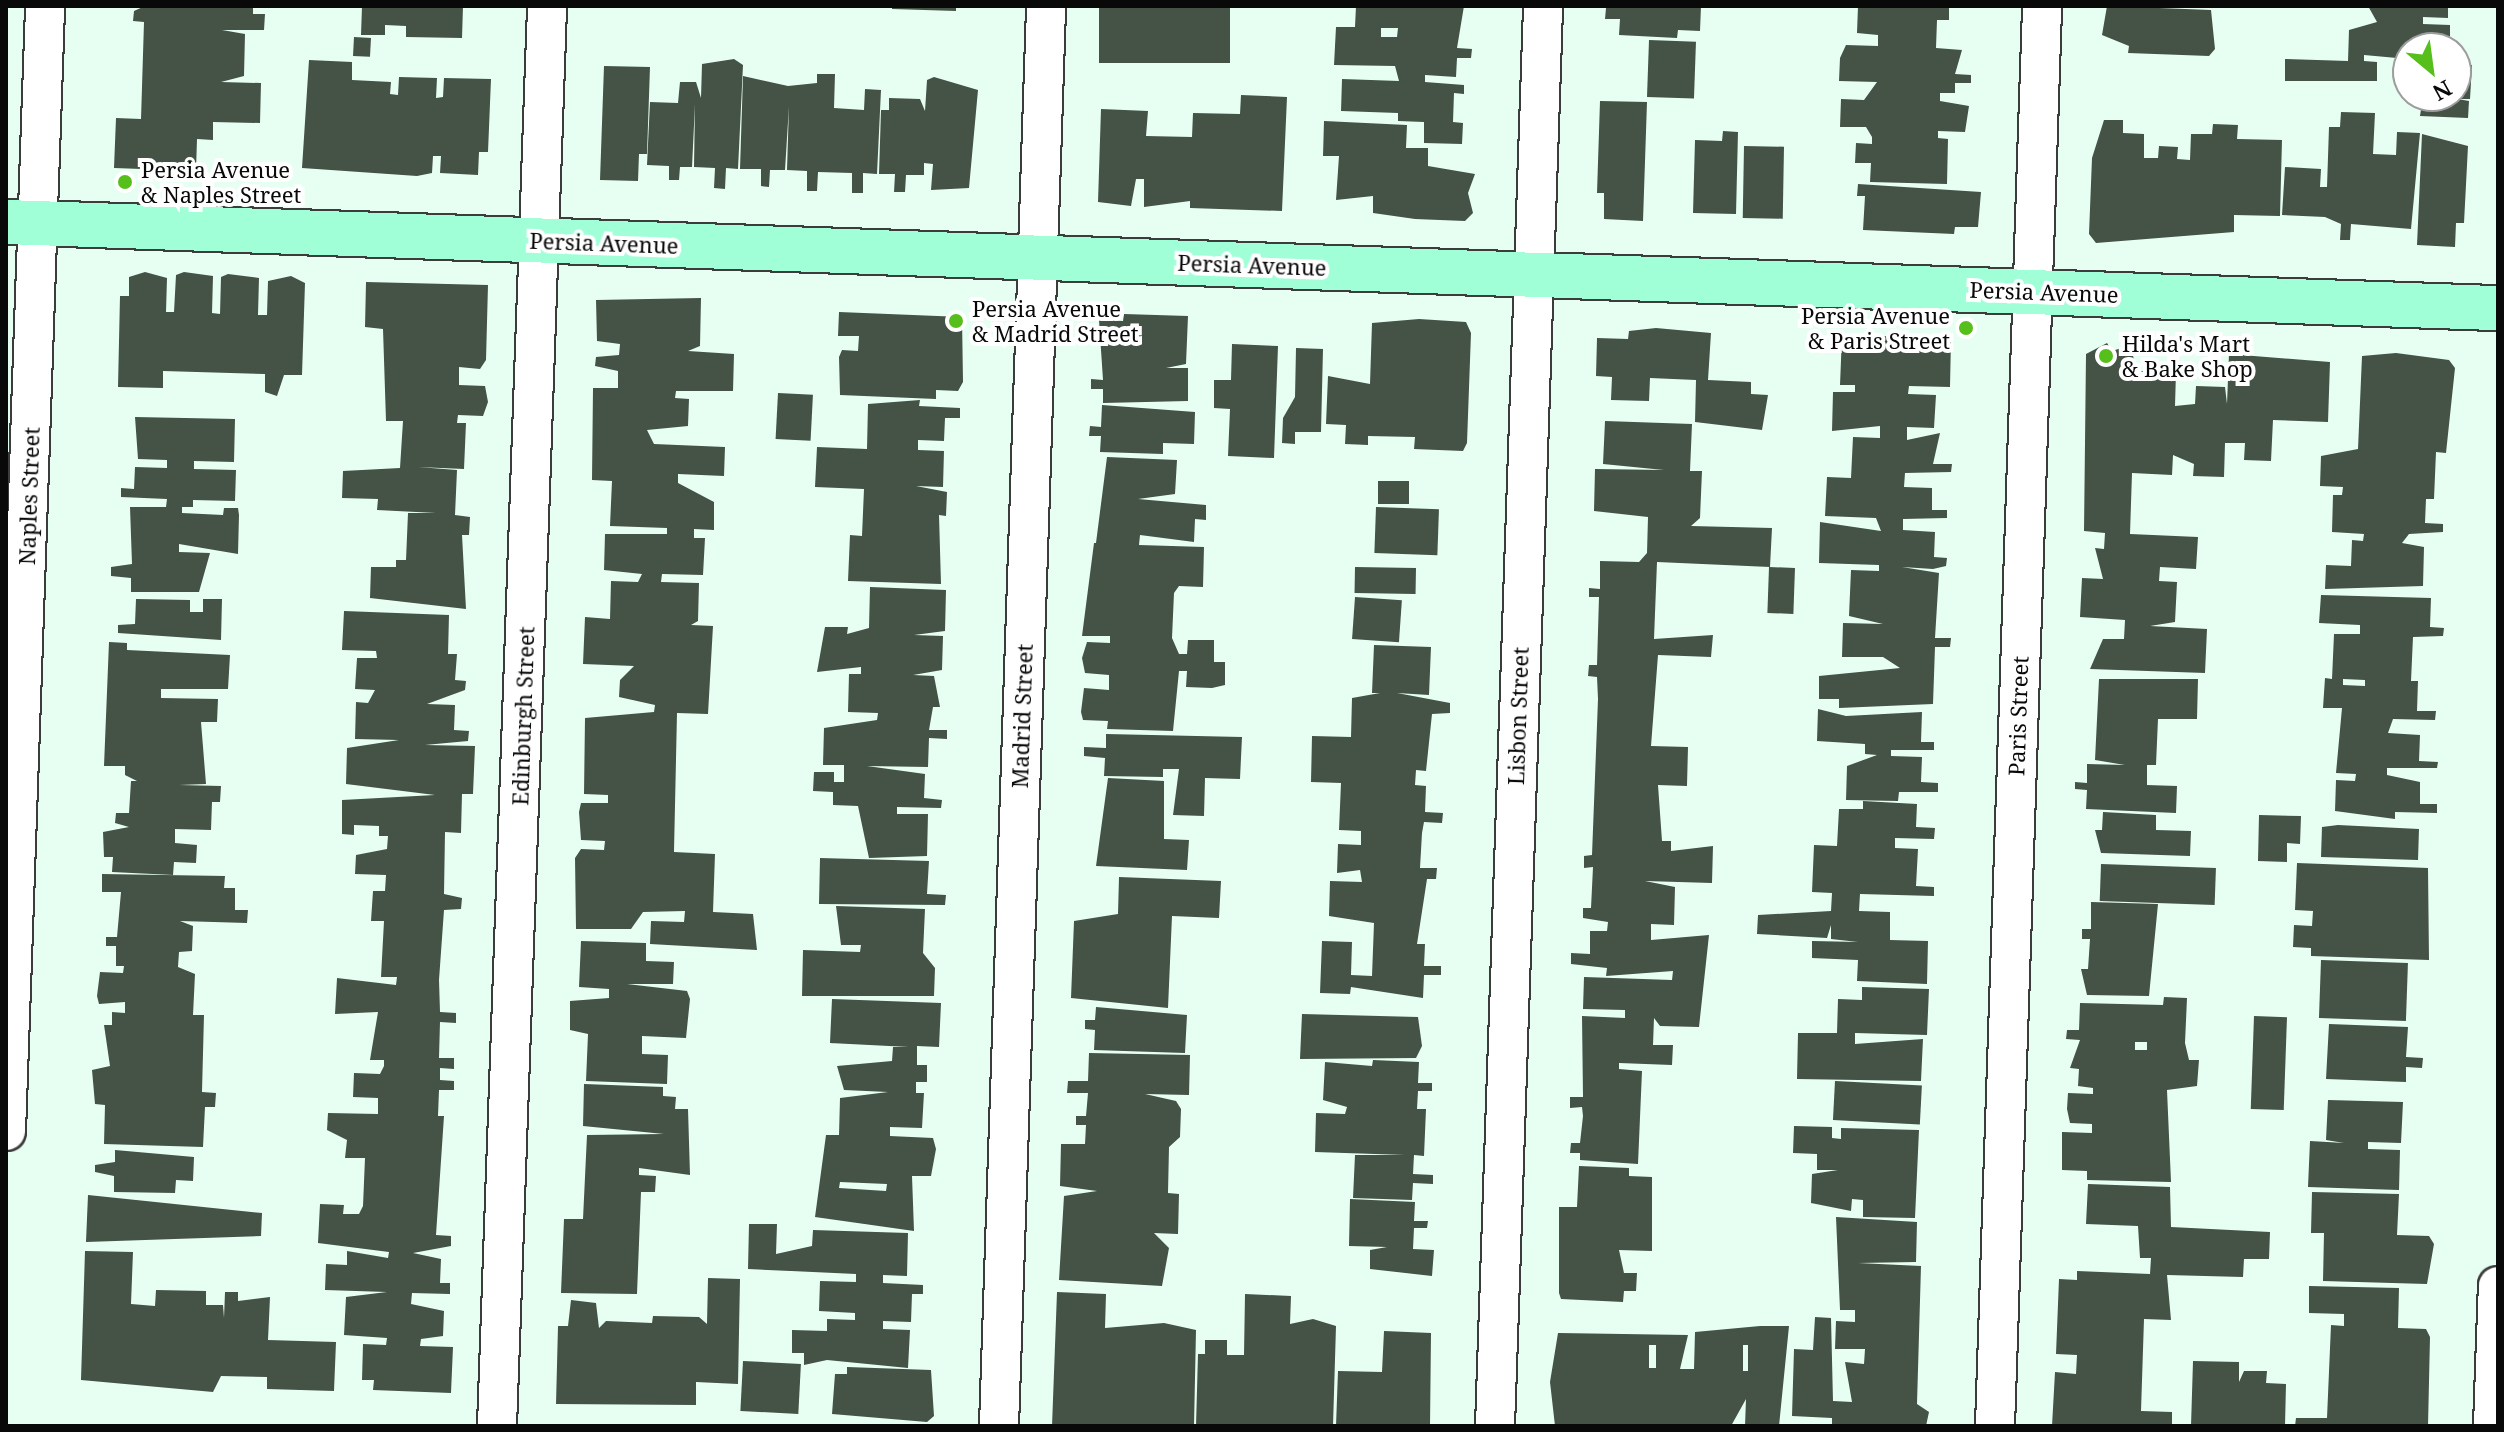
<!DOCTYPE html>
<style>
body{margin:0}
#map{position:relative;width:2504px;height:1432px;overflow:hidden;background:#e6fff2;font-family:"Noto Serif",serif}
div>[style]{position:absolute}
.building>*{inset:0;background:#455246;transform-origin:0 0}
.roads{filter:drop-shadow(2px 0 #3c3c3c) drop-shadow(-2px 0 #3c3c3c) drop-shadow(0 2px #3c3c3c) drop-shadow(0 -2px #3c3c3c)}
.street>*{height:38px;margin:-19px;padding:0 19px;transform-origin:19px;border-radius:19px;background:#fff}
.secondary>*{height:44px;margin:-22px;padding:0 22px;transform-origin:22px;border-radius:22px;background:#a1ffd8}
.dots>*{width:22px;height:22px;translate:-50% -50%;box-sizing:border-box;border:4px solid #fff;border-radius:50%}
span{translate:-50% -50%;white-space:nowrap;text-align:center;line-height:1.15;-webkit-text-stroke:8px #fff;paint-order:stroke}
.poi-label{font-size:22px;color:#090909}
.left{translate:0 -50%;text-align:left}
.right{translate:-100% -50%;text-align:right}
.street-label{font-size:22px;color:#090909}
.frame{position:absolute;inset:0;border:8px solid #090909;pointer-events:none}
.north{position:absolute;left:2392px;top:32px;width:80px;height:80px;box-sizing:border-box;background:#fff;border:2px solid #9d9d9d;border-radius:50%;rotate:151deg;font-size:22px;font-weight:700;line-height:32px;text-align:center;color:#090909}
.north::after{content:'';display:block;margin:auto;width:28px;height:36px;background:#56bf1c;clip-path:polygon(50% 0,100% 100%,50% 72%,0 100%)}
</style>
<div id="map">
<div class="building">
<div style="clip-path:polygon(145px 6px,253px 6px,253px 14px,265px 14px,264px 30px,222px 30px,245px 34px,244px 76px,221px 82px,261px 83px,260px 123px,213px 122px,213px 140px,197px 139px,196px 171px,114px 168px,116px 118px,141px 119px,144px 22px,133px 21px,134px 11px)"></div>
<div style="clip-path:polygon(362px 6px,463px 6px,462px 38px,406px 37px,406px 26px,385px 25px,385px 35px,361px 35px)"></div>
<div style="clip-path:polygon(892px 6px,956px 6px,956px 11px,892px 9px)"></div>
<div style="left:1099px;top:6px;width:131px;height:57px"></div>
<div style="clip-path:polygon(evenodd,1356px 6px,1464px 6px,1457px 48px,1472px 49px,1471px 58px,1457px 58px,1456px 77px,1425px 75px,1425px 82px,1464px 85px,1464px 94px,1454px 93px,1453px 122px,1463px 123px,1462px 144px,1424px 143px,1424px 122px,1398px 121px,1398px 113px,1341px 111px,1342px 79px,1399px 81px,1395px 66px,1334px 65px,1336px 27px,1355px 27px,1356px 6px,1381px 28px,1398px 28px,1397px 37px,1381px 37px,1381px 28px)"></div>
<div style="clip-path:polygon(1701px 6px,1700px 31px,1678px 30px,1677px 38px,1619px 35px,1620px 19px,1605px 19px,1606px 8px,1620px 6px)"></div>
<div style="clip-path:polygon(1858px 6px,1949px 7px,1949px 20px,1937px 20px,1936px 48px,1962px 50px,1955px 74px,1971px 75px,1971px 83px,1955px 83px,1955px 93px,1940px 93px,1940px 101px,1969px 106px,1965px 132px,1938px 131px,1938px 138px,1948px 139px,1947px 184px,1870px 182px,1871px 163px,1855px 163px,1856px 143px,1872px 144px,1872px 137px,1866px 127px,1840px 127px,1841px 99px,1864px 100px,1877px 82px,1839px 81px,1840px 58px,1846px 45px,1878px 46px,1878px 35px,1857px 33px)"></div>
<div style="clip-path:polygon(2107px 6px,2211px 10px,2215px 49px,2209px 56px,2128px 53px,2129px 46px,2102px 35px)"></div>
<div style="clip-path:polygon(2368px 6px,2448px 6px,2448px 18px,2423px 17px,2423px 24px,2450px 25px,2450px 48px,2408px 48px,2408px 59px,2364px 55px,2364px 61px,2377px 62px,2377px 81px,2285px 81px,2285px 59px,2348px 61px,2349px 30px,2377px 22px)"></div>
<div style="left:354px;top:37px;width:17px;height:19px;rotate:3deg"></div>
<div style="left:1649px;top:40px;width:47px;height:57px;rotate:2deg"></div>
<div style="clip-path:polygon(734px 59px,743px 65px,738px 169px,726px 168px,725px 189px,714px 188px,715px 168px,694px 167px,695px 104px,692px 167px,680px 167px,679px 180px,669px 180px,669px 166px,647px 165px,650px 102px,678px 103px,680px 82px,696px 82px,701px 98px,702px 64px)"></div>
<div style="clip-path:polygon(309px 60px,352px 62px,352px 80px,391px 82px,390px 94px,398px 95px,399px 77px,437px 78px,436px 98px,443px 97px,444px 78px,491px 79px,488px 152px,479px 152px,478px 175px,440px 173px,441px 156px,433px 156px,432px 173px,417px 176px,302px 168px)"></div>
<div style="clip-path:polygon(2456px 65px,2472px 65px,2470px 99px,2446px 99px,2456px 96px)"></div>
<div style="clip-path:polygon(604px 66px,650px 67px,647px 154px,639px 154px,638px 181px,600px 180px)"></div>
<div style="clip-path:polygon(817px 74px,835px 74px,834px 108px,864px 110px,865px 89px,881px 90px,877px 174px,863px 173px,863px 193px,852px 193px,852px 173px,818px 172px,817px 191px,807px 191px,807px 171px,787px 170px,789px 106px,785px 170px,770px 170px,769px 187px,761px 186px,761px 169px,740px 169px,743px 76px,788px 86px,817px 83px)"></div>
<div style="clip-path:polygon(934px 77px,978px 90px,969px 188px,931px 190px,933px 164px,924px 163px,924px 175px,906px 175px,905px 192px,894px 192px,895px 174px,879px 174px,881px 110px,889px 110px,889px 98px,920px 99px,925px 111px,927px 80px)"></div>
<div style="clip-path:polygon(1241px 95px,1287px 97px,1282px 211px,1190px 208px,1190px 201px,1144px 207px,1144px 179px,1136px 179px,1131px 206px,1098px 202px,1101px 109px,1148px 111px,1146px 136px,1192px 137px,1193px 113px,1240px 114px)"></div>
<div style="clip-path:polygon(2441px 96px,2469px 101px,2468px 118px,2420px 116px,2423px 96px)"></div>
<div style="clip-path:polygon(1600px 101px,1647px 102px,1643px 221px,1604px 219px,1604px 193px,1597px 193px)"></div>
<div style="clip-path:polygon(2341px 112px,2375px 113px,2373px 154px,2396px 155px,2397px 132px,2420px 133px,2411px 229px,2351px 224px,2350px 240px,2340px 240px,2341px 224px,2325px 217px,2282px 215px,2285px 167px,2321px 169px,2320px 187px,2327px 187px,2329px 127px,2340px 127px)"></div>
<div style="clip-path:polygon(2104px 120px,2123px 120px,2123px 133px,2144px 134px,2144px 158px,2158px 158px,2159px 146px,2178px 147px,2177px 159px,2190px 160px,2191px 134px,2212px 134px,2213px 124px,2238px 125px,2237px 139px,2282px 140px,2280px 216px,2234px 215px,2234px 232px,2096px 243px,2089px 234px,2092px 158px)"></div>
<div style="clip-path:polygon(1324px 121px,1407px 125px,1406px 148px,1428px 148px,1428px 166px,1475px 174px,1468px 193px,1473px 213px,1465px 221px,1415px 219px,1373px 213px,1373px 196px,1336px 200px,1339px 156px,1323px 156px)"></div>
<div style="clip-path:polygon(1723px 131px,1738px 132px,1736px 214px,1693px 213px,1695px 140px,1722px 141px)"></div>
<div style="clip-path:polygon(2422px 134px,2468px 146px,2464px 223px,2456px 223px,2455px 247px,2417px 245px)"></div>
<div style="left:1744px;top:146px;width:40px;height:72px;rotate:1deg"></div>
<div style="clip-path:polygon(1858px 184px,1981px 192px,1978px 227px,1955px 227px,1954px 234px,1863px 230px,1865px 196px,1857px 196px)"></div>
<div style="clip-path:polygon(145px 272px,167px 278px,166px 312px,174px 312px,176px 275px,184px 272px,213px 276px,212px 313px,220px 314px,221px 277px,228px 274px,259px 278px,258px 315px,267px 315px,268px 281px,291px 276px,305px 283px,302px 375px,284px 375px,277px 396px,265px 392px,265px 374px,163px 371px,163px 388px,118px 387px,120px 296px,129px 296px,129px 277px)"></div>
<div style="clip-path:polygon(366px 282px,488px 285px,486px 360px,480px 369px,459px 367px,459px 385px,485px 386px,488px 402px,483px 416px,458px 415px,457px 423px,466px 423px,464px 469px,418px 467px,457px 470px,455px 515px,470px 517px,469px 535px,462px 535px,466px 609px,370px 598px,371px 567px,396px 567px,396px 560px,406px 560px,408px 513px,436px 513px,377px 510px,378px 499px,342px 498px,343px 471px,400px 468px,403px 421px,386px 421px,383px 329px,365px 327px)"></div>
<div style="clip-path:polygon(701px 298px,700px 346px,688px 351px,734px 354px,733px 391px,676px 391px,675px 398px,689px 399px,688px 426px,647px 430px,654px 444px,725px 447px,724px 476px,678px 474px,678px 483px,714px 502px,714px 530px,694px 529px,694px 538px,705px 538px,703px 575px,662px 574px,661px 582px,699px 583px,698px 621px,691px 625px,713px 626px,708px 714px,677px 713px,674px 852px,715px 854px,713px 912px,753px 914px,757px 950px,650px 944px,651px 921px,684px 922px,685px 911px,643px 912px,631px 929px,576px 929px,575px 858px,581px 849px,604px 850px,605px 841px,581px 840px,579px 812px,581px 803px,608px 803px,608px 795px,584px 794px,585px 718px,654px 712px,655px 705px,619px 697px,620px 680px,634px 666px,583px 664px,585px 617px,610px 619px,611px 581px,638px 582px,642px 574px,604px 570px,605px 534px,667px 534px,667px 528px,610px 526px,612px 481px,592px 480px,593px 388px,618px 388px,618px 371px,595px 366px,596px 357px,619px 355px,620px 344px,597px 341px,596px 300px)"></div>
<div style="clip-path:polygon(839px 312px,962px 317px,963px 382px,958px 391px,936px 390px,936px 399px,840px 395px,839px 357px,842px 350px,858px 351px,859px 336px,838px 336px)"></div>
<div style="clip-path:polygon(1124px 314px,1188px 316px,1186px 364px,1166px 368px,1188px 368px,1188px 401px,1103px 403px,1103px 389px,1091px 389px,1091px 379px,1103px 380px,1099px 320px,1123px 321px)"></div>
<div style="clip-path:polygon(1419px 319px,1466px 322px,1471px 333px,1467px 443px,1463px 451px,1414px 449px,1415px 437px,1368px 436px,1368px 445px,1345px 444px,1346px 425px,1326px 424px,1328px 376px,1370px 384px,1372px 323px)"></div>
<div style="clip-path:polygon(1656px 328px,1711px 333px,1708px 380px,1751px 382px,1751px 394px,1768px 395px,1762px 430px,1695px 422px,1696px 380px,1650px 378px,1649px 401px,1611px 400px,1612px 377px,1596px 376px,1597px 338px,1628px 339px,1629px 331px)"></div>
<div style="clip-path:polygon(1842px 335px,1951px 338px,1950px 387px,1909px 386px,1908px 394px,1936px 395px,1934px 428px,1907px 427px,1907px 440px,1940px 433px,1933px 464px,1952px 464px,1951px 472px,1905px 473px,1904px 487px,1932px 488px,1932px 510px,1947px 510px,1947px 518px,1903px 519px,1903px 530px,1935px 532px,1934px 557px,1947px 558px,1946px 566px,1933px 569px,1902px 567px,1939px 573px,1935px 638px,1951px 638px,1950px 647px,1935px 647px,1933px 704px,1839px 708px,1839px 699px,1819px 699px,1819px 676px,1900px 668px,1883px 657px,1842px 657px,1843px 623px,1883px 624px,1849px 616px,1851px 570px,1879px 571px,1879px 565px,1819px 563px,1820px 522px,1881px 531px,1876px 518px,1825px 516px,1827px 477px,1851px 478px,1853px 437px,1880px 438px,1880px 426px,1832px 431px,1833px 392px,1855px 392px,1855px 385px,1840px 385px)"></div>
<div style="clip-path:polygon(2107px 343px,2112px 351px,2131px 345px,2136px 371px,2176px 372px,2175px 406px,2195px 404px,2196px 386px,2225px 387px,2227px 404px,2229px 354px,2330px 362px,2328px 422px,2273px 420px,2271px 461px,2244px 460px,2245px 443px,2225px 443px,2224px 477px,2193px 476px,2194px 464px,2173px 455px,2172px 475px,2132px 473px,2130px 534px,2198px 537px,2196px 569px,2160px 567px,2159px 581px,2177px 582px,2175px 622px,2150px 626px,2207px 629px,2205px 673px,2090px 669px,2103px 639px,2124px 639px,2125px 620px,2080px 617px,2082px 578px,2103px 579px,2095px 548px,2104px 549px,2105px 533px,2084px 531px,2086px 354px)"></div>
<div style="clip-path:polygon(1232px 344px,1278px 346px,1274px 458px,1228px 456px,1230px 409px,1214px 408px,1214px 380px,1231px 380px)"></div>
<div style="clip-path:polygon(1296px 348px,1323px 349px,1321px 432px,1295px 432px,1295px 444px,1282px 443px,1283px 418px,1295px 397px)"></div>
<div style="clip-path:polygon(2396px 353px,2449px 360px,2455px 368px,2446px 453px,2436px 452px,2434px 499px,2426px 499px,2425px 523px,2443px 524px,2443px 532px,2409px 534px,2402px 543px,2424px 547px,2423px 586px,2325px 589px,2326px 565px,2351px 566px,2352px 540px,2363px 541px,2364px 534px,2332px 532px,2333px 495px,2342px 495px,2343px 487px,2320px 486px,2321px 456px,2358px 449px,2362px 356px)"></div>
<div style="left:778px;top:393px;width:35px;height:46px;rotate:3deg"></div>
<div style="clip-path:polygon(920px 400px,919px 406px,960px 408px,960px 418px,945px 418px,944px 441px,918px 440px,918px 450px,944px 451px,943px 487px,916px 486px,947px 492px,946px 516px,939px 515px,941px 584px,848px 581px,850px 535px,862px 536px,864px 489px,815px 487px,817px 447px,867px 449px,868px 404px)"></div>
<div style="clip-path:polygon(1102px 405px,1195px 412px,1194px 444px,1163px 443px,1163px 454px,1100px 452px,1101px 436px,1089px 436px,1090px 426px,1101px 427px)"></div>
<div style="clip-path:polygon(135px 417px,235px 419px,234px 462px,194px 461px,194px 469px,236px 470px,235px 501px,193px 500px,193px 507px,182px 507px,182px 513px,223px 515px,224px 508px,238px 508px,239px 515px,238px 554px,179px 544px,179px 552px,210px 553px,199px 592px,131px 592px,131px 578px,111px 576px,111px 567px,132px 564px,130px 507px,166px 507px,167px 499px,121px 497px,121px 488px,134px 489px,135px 467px,167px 468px,167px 460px,138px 459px)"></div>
<div style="clip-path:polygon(1605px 421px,1692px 424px,1690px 471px,1702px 471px,1700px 518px,1691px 526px,1772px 528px,1770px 567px,1657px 562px,1654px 639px,1713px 635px,1711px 657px,1658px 655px,1651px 746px,1688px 747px,1687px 786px,1658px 785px,1662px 841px,1671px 841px,1671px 851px,1713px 846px,1712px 883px,1645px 881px,1675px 887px,1674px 925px,1651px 924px,1651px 940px,1709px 935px,1699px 1027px,1660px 1026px,1654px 1018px,1653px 1045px,1673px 1045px,1672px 1065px,1619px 1063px,1619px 1069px,1642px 1071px,1638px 1164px,1580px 1160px,1580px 1153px,1570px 1153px,1571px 1143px,1580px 1143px,1583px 1116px,1582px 1107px,1570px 1108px,1570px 1097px,1583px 1097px,1582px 1016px,1625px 1018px,1625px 1010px,1583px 1009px,1584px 977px,1672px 980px,1673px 971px,1606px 976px,1607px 968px,1571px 964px,1571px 953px,1590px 954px,1590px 931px,1607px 931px,1608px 922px,1583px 918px,1583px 908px,1591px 908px,1593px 867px,1584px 868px,1584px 856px,1592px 855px,1598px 699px,1597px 677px,1588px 676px,1589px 665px,1597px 665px,1599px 597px,1589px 597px,1589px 588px,1600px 589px,1600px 561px,1639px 562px,1647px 553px,1648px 517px,1594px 511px,1595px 469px,1664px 470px,1603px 464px)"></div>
<div style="clip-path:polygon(1107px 457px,1177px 460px,1175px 494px,1138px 499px,1206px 505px,1206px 520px,1195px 519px,1194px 542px,1140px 535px,1139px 545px,1204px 547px,1203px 587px,1179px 586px,1174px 593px,1172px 638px,1179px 654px,1187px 654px,1188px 640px,1214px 640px,1214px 662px,1225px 662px,1225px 685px,1212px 688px,1186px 687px,1187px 671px,1179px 671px,1173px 731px,1107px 729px,1108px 721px,1083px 720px,1081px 712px,1084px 688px,1109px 690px,1109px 675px,1085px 673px,1082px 658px,1087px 642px,1110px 643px,1110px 636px,1082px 636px,1094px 543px,1108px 543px,1096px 543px)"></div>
<div style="left:1378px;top:481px;width:31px;height:23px"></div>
<div style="left:1376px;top:507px;width:63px;height:46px;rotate:2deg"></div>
<div style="left:1355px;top:567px;width:61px;height:26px;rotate:1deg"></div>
<div style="left:1769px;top:567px;width:26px;height:46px;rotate:2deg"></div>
<div style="clip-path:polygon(870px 587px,946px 590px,945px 631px,914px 635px,943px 636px,942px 670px,913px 675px,934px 676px,940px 707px,933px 707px,929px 730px,947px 730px,947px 739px,929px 738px,928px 767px,867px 766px,925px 774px,924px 798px,942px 800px,941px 808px,897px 807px,897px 814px,928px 814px,927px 856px,869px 858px,858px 806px,833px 805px,833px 792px,813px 791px,814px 772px,834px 772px,834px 782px,844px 782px,844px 765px,823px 765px,824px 728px,877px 720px,878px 713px,848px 712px,849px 674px,861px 674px,861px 667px,817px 672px,825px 627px,848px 627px,847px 634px,869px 628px)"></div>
<div style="clip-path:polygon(evenodd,2321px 595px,2431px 598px,2430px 627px,2444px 628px,2443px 636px,2413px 637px,2411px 681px,2418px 681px,2417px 711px,2436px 711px,2435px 720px,2393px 719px,2388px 733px,2420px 735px,2419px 761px,2438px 762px,2437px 768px,2387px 768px,2387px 775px,2420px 782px,2420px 804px,2437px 804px,2437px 813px,2395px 812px,2395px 819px,2335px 811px,2336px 780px,2355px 781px,2356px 774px,2336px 773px,2342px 708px,2323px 708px,2325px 678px,2332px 679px,2334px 634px,2360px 634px,2360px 625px,2319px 623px,2321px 595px,2343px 679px,2365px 680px,2365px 686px,2343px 685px,2343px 679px)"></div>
<div style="left:1355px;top:597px;width:47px;height:42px;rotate:4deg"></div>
<div style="clip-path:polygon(136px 599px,190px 600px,190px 612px,203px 612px,203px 599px,222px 599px,221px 640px,118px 633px,118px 625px,135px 624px)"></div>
<div style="clip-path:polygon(344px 611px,449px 615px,448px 654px,457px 654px,455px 680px,466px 681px,465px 690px,427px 704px,455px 705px,454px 730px,469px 731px,468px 741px,425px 745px,475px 746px,473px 794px,462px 794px,461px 833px,445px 832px,444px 894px,462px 898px,461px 909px,444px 910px,439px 980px,440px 1012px,456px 1013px,456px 1023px,440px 1022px,439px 1058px,454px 1058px,454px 1069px,440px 1068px,440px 1080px,454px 1081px,454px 1090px,439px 1090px,438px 1116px,444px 1116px,436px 1235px,451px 1236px,451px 1246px,413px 1253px,441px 1259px,440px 1283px,450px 1283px,450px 1294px,412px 1293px,411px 1304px,444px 1311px,443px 1336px,421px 1339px,420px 1346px,453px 1347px,451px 1393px,373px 1390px,374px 1380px,362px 1380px,363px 1344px,386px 1345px,387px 1338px,344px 1335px,346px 1297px,387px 1292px,325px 1290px,326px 1264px,347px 1265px,347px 1251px,388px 1258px,389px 1252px,318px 1243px,320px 1204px,344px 1205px,343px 1214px,359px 1214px,363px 1206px,365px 1158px,345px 1158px,347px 1140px,327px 1130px,328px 1113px,378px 1114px,378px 1098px,353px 1097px,354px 1073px,380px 1074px,384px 1066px,384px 1060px,370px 1060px,378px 1012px,335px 1014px,337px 978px,396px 985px,397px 977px,381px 977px,384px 921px,371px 921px,373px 891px,385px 891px,386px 875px,355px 874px,356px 855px,387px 849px,388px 836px,379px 836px,379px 826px,354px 825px,354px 835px,342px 834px,342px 800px,435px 795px,346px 784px,347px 748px,399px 740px,355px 739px,356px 702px,368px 703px,375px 690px,355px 689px,357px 658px,377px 658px,376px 651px,342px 650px)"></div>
<div style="clip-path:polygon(109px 642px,127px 643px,127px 650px,230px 655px,228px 689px,161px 689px,161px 698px,218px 699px,217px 722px,201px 722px,206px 784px,179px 785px,221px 786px,220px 802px,212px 802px,211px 830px,175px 829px,175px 843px,197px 845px,196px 863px,174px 862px,173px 875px,112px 872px,113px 857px,104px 857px,103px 832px,129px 827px,115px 823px,116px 813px,129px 813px,131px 781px,137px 781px,125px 775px,125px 766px,104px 766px)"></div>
<div style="clip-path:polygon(1374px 645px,1431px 647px,1429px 695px,1397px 693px,1450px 703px,1450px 713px,1432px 714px,1426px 771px,1416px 770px,1415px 785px,1426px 786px,1425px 812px,1443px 813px,1442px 823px,1424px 822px,1422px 833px,1420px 868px,1437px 868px,1436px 879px,1427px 879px,1417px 944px,1425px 944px,1424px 966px,1441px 966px,1441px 975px,1424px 975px,1423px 998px,1351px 987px,1350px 994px,1320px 993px,1322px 941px,1352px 942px,1351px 975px,1372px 976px,1374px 923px,1329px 916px,1330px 881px,1362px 882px,1360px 870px,1337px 873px,1338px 844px,1361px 845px,1361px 831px,1339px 830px,1341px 783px,1311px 782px,1312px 736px,1351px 737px,1352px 698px,1380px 693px,1372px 693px)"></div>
<div style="clip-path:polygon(2099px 679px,2198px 679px,2197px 719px,2158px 719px,2156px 765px,2147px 765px,2147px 785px,2177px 786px,2176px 813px,2086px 809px,2087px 790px,2075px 789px,2075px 782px,2087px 783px,2087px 764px,2125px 765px,2095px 760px)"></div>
<div style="clip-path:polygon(1818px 709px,1846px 716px,1922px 712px,1921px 742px,1934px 742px,1934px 750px,1891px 750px,1891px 756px,1922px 757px,1921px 782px,1938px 783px,1938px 792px,1899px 792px,1898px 801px,1846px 800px,1847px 766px,1877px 755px,1865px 754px,1865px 744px,1817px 741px)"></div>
<div style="clip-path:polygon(1106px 734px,1242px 737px,1240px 779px,1205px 778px,1204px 816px,1173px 815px,1179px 769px,1163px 769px,1163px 777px,1104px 776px,1105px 758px,1084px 756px,1084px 747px,1106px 748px)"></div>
<div style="clip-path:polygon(1108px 778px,1164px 781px,1164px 839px,1189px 840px,1187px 870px,1096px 866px)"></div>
<div style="clip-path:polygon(1863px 801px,1917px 804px,1916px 827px,1935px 828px,1934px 839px,1895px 838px,1895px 848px,1918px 849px,1916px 886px,1934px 887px,1934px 896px,1860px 894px,1859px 911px,1890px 912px,1890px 940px,1928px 941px,1927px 984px,1857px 981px,1858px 960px,1812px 958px,1812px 941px,1858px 942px,1831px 939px,1831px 925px,1827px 938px,1757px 934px,1758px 915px,1831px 911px,1832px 893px,1812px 892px,1814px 845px,1837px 846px,1839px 809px,1863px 809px)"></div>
<div style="clip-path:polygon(2103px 812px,2156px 815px,2156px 830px,2191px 831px,2190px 856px,2101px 853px,2095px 830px,2102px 830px)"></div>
<div style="clip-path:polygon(2259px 815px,2301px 816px,2300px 844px,2287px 843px,2287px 862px,2258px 861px)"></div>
<div style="clip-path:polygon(2338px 825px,2419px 829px,2418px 860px,2321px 857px,2322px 827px)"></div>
<div style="clip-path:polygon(820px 858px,929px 861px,927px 894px,946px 895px,945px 905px,819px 904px)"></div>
<div style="clip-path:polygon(2297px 863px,2428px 868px,2429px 960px,2311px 956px,2311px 948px,2293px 947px,2294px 925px,2312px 926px,2313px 911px,2295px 910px)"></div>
<div style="left:2101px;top:864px;width:115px;height:37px;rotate:2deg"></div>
<div style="clip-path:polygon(102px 874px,225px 876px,224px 888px,235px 888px,235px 910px,248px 910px,247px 923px,180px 921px,193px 926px,192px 951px,179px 952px,178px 967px,195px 974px,193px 1015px,204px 1015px,202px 1092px,216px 1093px,215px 1107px,205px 1107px,203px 1147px,104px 1144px,105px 1105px,95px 1104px,92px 1070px,110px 1066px,104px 1025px,112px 1025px,112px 1012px,125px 1013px,125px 1002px,99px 1004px,97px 996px,100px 972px,123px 973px,124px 966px,116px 966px,116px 946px,106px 946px,106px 937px,117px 937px,121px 892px,102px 892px)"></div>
<div style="clip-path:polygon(1119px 877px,1221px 881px,1219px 918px,1172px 916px,1168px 1008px,1071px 998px,1074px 921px,1118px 914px)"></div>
<div style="clip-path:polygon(2091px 902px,2158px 904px,2149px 996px,2087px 995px,2081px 969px,2088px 969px,2090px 939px,2082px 939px,2082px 929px,2091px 929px)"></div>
<div style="clip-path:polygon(836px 906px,925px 909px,923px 953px,935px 968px,934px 996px,802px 996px,803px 950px,860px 952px,861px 945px,841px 945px)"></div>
<div style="clip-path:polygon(581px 941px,646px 943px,646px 961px,674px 962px,673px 984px,627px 984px,687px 991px,690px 999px,686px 1038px,642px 1036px,642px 1054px,668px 1055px,667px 1084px,586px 1081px,588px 1034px,570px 1030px,570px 1001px,609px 998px,609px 989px,579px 987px)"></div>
<div style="left:2321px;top:960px;width:87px;height:58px;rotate:2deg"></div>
<div style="clip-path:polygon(1862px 987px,1929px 989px,1927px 1035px,1855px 1033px,1855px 1044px,1923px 1039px,1921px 1081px,1797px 1079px,1798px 1033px,1837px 1033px,1838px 999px,1862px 1000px)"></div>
<div style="clip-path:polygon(evenodd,2164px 997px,2187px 998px,2185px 1043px,2189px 1060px,2199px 1060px,2197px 1086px,2167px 1090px,2171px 1182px,2087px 1180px,2087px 1171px,2062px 1170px,2062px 1132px,2092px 1133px,2092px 1124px,2070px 1123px,2067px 1109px,2068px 1093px,2093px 1094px,2093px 1088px,2078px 1086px,2079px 1069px,2070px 1068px,2080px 1040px,2066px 1039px,2067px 1030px,2079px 1030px,2080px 1003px,2163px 1005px,2164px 997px,2135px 1042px,2147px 1042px,2147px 1050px,2135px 1050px,2135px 1042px)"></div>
<div style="clip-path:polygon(evenodd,832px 999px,941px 1003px,939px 1047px,917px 1046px,917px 1065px,927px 1065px,927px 1082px,916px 1082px,916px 1093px,924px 1093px,922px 1128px,890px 1127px,890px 1136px,933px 1138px,936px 1149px,931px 1176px,912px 1176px,914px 1231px,815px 1217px,826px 1135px,839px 1135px,840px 1098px,888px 1092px,844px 1090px,837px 1066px,892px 1061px,893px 1047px,909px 1047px,830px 1043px,832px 999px,840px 1182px,887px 1184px,886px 1191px,839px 1188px,840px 1182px)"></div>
<div style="clip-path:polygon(1096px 1007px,1187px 1015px,1185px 1053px,1094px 1050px,1095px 1030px,1085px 1029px,1085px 1020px,1095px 1020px)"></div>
<div style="clip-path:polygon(1302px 1014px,1418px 1017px,1422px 1046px,1416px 1058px,1300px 1059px)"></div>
<div style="left:2254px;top:1016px;width:33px;height:93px;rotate:2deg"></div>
<div style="clip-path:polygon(2329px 1024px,2408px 1027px,2406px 1057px,2423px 1058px,2422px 1068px,2406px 1067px,2406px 1082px,2326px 1079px)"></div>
<div style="clip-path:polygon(1089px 1053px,1190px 1055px,1189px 1095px,1145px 1094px,1176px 1101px,1181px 1109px,1180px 1137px,1169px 1147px,1168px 1193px,1179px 1194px,1178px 1234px,1154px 1233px,1169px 1248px,1162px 1286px,1059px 1280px,1064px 1196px,1097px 1191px,1060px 1186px,1061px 1144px,1085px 1144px,1086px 1125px,1076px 1125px,1076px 1116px,1086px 1116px,1088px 1093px,1067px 1093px,1068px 1081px,1088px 1081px)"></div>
<div style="clip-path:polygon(1373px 1060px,1419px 1062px,1418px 1083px,1432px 1083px,1432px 1091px,1418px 1091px,1417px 1109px,1426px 1109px,1424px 1156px,1414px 1155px,1413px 1174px,1433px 1175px,1433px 1184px,1413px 1183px,1412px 1200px,1353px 1198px,1355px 1155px,1405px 1155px,1315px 1152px,1316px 1113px,1345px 1114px,1347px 1107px,1323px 1100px,1325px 1062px,1372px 1066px)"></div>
<div style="left:1835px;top:1081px;width:87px;height:39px;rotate:3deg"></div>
<div style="clip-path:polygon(584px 1084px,663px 1087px,663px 1096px,676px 1097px,675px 1109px,688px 1109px,690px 1175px,639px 1168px,639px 1175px,656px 1176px,655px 1192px,641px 1192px,637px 1294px,561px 1293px,564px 1219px,583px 1219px,587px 1135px,664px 1134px,583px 1126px)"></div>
<div style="clip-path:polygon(2328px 1100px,2403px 1102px,2401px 1143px,2368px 1142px,2368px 1149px,2400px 1150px,2399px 1190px,2308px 1187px,2310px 1141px,2344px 1143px,2326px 1140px)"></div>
<div style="clip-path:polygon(1794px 1126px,1832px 1127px,1832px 1138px,1841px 1139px,1841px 1128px,1919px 1130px,1915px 1218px,1863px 1217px,1863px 1200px,1852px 1199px,1851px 1211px,1811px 1203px,1812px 1174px,1838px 1170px,1817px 1170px,1817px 1154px,1793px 1153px)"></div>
<div style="clip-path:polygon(115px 1150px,194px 1157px,193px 1181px,176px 1180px,175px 1193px,114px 1192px,114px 1176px,95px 1172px,95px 1165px,115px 1162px)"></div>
<div style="clip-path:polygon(1579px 1166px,1629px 1168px,1629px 1176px,1652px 1177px,1652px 1251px,1619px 1250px,1624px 1273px,1637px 1273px,1636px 1291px,1624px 1291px,1623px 1302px,1561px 1299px,1559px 1293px,1559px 1207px,1577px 1207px)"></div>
<div style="clip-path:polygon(2088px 1184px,2170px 1187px,2171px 1227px,2270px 1232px,2269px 1259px,2244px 1259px,2243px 1277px,2167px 1275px,2171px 1320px,2144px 1319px,2141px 1411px,2172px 1412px,2172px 1426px,2052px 1426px,2055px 1372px,2076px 1374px,2077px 1355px,2056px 1354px,2059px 1279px,2077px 1280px,2077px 1271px,2150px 1274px,2151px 1258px,2140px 1258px,2138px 1226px,2086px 1224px)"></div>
<div style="clip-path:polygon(2312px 1192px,2399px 1194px,2397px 1235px,2429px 1236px,2434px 1244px,2427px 1284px,2323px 1281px,2324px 1233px,2311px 1233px)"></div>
<div style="clip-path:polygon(88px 1195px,262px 1213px,261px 1236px,86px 1242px)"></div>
<div style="clip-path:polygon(1350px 1199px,1415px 1202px,1414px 1221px,1428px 1221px,1427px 1228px,1414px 1228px,1413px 1249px,1434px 1250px,1432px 1276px,1370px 1269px,1370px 1250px,1387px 1247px,1349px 1246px)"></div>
<div style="clip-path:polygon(1836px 1217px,1917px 1222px,1916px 1262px,1858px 1263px,1921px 1266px,1917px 1404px,1929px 1412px,1926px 1426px,1832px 1426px,1832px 1418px,1792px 1416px,1794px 1349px,1813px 1350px,1815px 1317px,1831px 1318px,1833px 1401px,1852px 1402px,1845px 1362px,1864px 1364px,1865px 1349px,1835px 1349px,1836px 1321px,1855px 1322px,1855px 1310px,1840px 1310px)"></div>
<div style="clip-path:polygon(749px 1224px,777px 1224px,776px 1254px,812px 1246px,813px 1230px,908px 1233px,907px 1276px,883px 1275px,883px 1283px,923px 1285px,923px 1294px,912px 1294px,911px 1322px,883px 1321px,883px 1329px,910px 1330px,908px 1368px,827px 1360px,804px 1365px,804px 1353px,792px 1353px,792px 1330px,827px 1331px,827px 1319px,855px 1320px,855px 1313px,819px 1311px,820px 1281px,856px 1282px,856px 1274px,748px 1269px)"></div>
<div style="clip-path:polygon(85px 1251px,133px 1252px,131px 1304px,155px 1306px,156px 1290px,206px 1291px,206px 1305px,223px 1305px,224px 1318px,225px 1292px,238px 1292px,238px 1301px,270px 1297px,268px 1340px,336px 1342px,334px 1391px,267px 1389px,267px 1377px,221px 1376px,213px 1392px,81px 1380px)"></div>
<div style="clip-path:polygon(708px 1278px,740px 1279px,738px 1384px,696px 1382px,696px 1405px,556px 1404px,558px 1326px,568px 1326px,571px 1300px,596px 1303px,599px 1328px,606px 1321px,652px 1323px,653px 1316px,699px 1317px,707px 1324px)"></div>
<div style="clip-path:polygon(2309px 1286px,2399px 1288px,2398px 1328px,2426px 1329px,2430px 1337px,2428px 1426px,2295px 1426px,2296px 1418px,2327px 1418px,2331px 1325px,2344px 1326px,2344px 1314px,2309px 1313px)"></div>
<div style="clip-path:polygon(1057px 1292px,1106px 1294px,1105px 1328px,1164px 1323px,1196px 1330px,1194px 1426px,1052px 1426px)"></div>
<div style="clip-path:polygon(1245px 1294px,1291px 1296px,1290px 1324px,1313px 1319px,1336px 1326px,1333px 1426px,1196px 1426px,1198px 1354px,1205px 1354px,1205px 1340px,1227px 1340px,1227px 1355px,1244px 1355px)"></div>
<div style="clip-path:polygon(evenodd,1760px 1326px,1789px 1326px,1779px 1426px,1745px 1426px,1746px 1399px,1731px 1426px,1555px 1426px,1550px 1382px,1558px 1333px,1688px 1335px,1680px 1369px,1694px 1369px,1695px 1332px,1760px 1326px,1649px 1345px,1656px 1345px,1656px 1368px,1649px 1368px,1649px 1345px,1760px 1326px,1743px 1345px,1748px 1345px,1748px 1371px,1743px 1371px,1743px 1345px)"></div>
<div style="clip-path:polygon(1384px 1331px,1431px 1333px,1430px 1426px,1336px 1426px,1338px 1371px,1382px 1372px)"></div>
<div style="left:743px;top:1361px;width:58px;height:50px;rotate:3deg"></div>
<div style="clip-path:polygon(2193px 1361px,2239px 1362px,2239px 1382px,2244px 1371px,2267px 1371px,2266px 1383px,2286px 1384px,2285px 1426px,2191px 1426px)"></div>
<div style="clip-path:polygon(847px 1367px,931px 1370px,934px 1416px,927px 1422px,832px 1414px,835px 1374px,847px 1374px)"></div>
</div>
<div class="roads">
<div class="street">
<div style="left:6px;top:1131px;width:1126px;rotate:-88.01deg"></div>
<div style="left:497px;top:1426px;width:1421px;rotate:-87.98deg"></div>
<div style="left:999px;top:1426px;width:1421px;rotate:-88.1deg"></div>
<div style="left:1495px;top:1426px;width:1421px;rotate:-88.06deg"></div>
<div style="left:1995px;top:1426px;width:1421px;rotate:-88.1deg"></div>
<div style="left:2493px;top:1426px;width:140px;rotate:-88deg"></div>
</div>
<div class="secondary">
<div style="left:6px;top:222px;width:2493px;rotate:1.98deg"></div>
</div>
</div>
<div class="dots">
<div style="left:125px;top:182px;background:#56bf1c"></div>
<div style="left:956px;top:321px;background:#56bf1c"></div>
<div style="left:1966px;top:328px;background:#56bf1c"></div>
<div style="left:2106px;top:356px;background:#56bf1c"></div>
</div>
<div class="poi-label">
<span class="left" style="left:141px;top:182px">Persia Avenue<br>&amp; Naples Street</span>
<span class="left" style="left:972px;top:321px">Persia Avenue<br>&amp; Madrid Street</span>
<span class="right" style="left:1950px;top:328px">Persia Avenue<br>&amp; Paris Street</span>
<span class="left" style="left:2122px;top:356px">Hilda's Mart<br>&amp; Bake Shop</span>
</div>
<div class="street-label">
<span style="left:604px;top:243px;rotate:2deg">Persia Avenue</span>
<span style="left:1252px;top:265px;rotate:2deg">Persia Avenue</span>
<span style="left:2044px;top:292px;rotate:2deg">Persia Avenue</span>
<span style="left:29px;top:496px;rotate:-88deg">Naples Street</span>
<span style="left:523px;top:716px;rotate:-88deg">Edinburgh Street</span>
<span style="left:1022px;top:716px;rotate:-88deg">Madrid Street</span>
<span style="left:1518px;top:716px;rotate:-88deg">Lisbon Street</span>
<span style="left:2018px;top:716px;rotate:-88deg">Paris Street</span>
</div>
<div class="frame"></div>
<div class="north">N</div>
</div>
